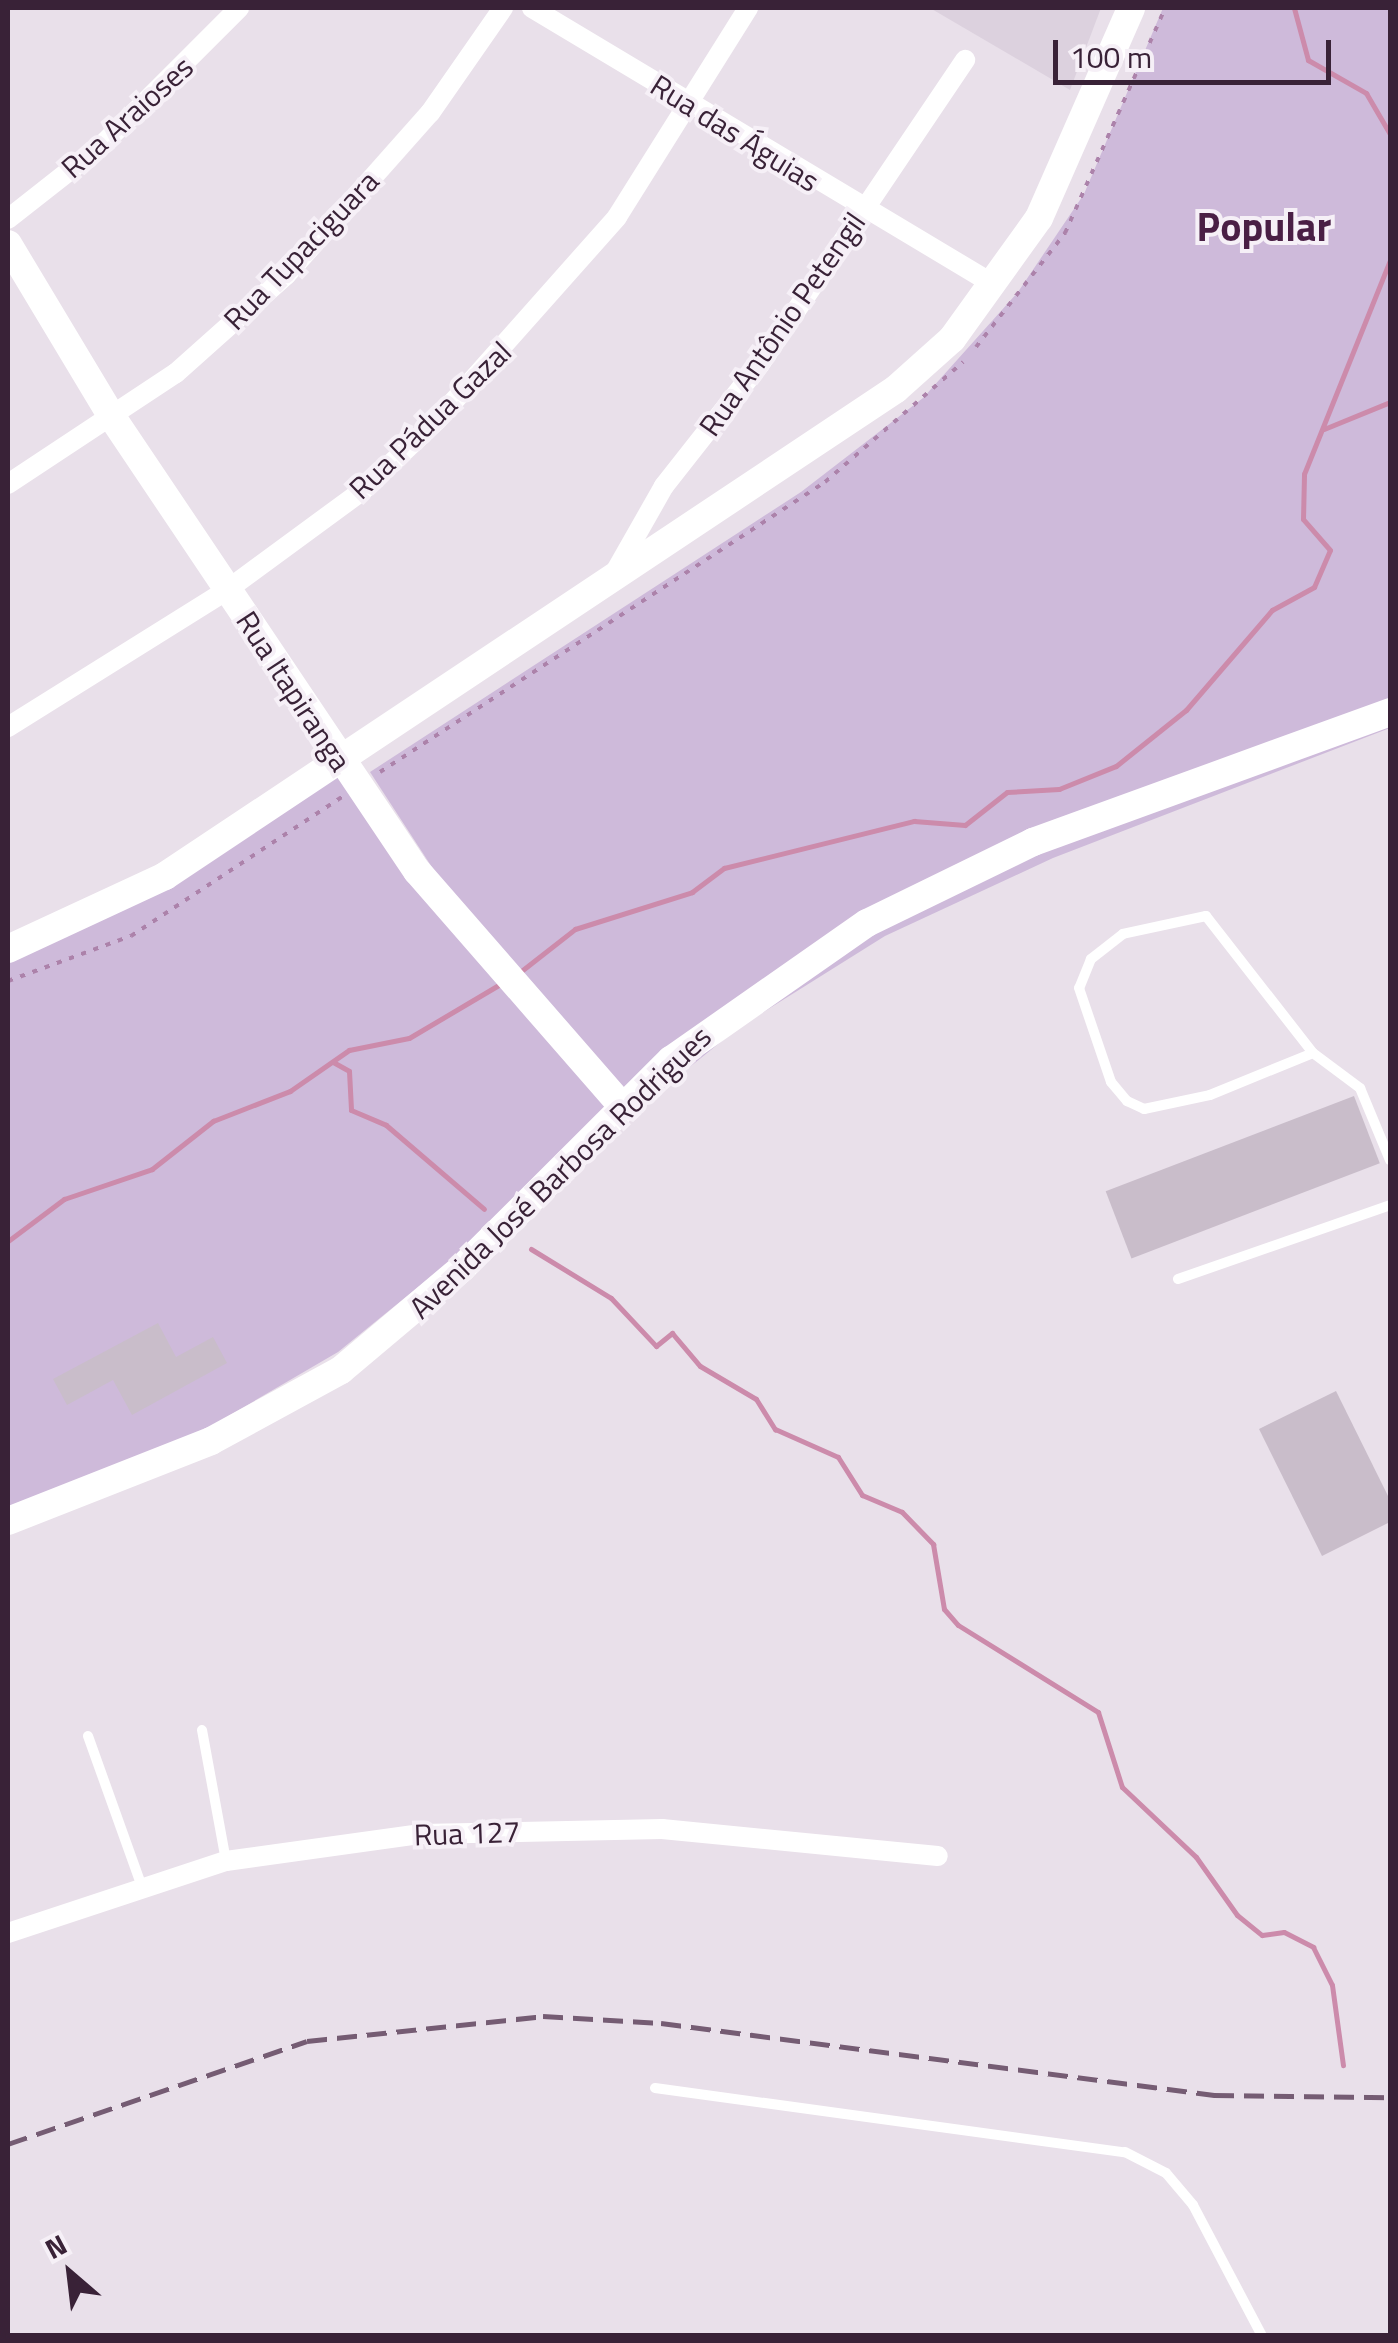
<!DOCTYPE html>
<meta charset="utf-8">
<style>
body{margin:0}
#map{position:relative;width:1398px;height:2343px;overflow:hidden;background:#e9e0ea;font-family:"Titillium Web",sans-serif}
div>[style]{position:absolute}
.built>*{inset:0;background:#dcd1de}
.green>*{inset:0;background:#cebada}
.stream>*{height:5px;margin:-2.5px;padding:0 2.5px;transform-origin:2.5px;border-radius:2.5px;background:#cc8bab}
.building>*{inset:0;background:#c9bdca;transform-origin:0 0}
.path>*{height:4px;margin-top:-2px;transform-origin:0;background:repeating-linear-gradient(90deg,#ac82aa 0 5px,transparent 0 13px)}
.service>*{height:10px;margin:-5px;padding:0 5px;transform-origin:5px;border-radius:5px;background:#fff}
.minor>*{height:20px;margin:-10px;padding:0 10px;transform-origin:10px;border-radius:10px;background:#fff}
.tertiary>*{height:28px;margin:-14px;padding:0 14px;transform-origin:14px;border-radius:14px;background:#fff}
.secondary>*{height:28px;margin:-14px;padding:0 14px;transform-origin:14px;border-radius:14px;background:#fff}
.rail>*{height:5px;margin-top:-2.5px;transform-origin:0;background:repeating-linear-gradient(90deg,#755c73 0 20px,transparent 0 30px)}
span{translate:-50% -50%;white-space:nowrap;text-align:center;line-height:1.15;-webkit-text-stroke:8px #f6f0f7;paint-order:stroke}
.street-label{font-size:30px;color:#392237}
.district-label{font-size:40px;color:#4a1f45;font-weight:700}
.frame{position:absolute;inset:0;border:10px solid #392237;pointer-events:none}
.north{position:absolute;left:20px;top:2223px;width:100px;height:100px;-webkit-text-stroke:8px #f6f0f7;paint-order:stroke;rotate:332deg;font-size:28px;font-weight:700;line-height:40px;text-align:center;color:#392237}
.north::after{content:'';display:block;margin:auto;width:35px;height:45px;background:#392237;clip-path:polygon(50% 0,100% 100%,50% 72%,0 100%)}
.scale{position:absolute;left:1053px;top:40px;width:278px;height:45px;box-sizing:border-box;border:5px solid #392237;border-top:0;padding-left:12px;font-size:30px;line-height:35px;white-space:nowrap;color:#392237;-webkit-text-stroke:8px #f6f0f7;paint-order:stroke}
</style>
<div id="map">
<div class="built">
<div style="clip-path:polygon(930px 8px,1101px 8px,1070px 90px)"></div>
</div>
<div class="green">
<div style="clip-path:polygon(1163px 8px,1390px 8px,1390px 728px,1053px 858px,885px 936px,738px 1028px,338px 1352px,208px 1428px,8px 1508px,8px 948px,355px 757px,439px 878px,370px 772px,801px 492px,923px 398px,1018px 292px,1084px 194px)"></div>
</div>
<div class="stream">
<div style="left:1294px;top:8px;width:54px;rotate:74.9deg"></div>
<div style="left:1308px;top:60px;width:67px;rotate:29.6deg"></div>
<div style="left:1366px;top:93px;width:48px;rotate:59.7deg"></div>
<div style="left:1324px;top:429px;width:71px;rotate:-22.2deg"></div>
<div style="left:520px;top:972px;width:70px;rotate:-38deg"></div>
<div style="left:575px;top:929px;width:123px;rotate:-17.5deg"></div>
<div style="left:692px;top:892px;width:40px;rotate:-37deg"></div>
<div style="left:724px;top:868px;width:196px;rotate:-13.9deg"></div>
<div style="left:914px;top:821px;width:51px;rotate:4.5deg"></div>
<div style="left:965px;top:825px;width:53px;rotate:-38.2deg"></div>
<div style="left:1007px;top:792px;width:52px;rotate:-3.3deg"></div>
<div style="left:1059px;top:789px;width:61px;rotate:-22deg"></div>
<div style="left:1116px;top:766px;width:90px;rotate:-38.7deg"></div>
<div style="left:1186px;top:710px;width:132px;rotate:-49.3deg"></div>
<div style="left:1272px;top:610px;width:48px;rotate:-28.7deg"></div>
<div style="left:1314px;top:587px;width:40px;rotate:-66.6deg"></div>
<div style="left:1330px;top:550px;width:41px;rotate:-131.1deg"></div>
<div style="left:1303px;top:519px;width:45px;rotate:-88.7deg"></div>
<div style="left:1304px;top:474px;width:231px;rotate:-68.1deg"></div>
<div style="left:333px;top:1062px;width:18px;rotate:29deg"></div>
<div style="left:349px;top:1071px;width:39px;rotate:87deg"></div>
<div style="left:351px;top:1110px;width:38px;rotate:23deg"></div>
<div style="left:386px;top:1125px;width:129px;rotate:40.6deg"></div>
<div style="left:8px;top:1241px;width:70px;rotate:-36.9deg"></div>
<div style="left:64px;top:1199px;width:93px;rotate:-18.8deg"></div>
<div style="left:152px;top:1169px;width:78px;rotate:-38.2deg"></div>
<div style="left:213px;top:1121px;width:83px;rotate:-21.3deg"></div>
<div style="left:290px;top:1091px;width:72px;rotate:-34.8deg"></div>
<div style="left:349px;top:1050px;width:61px;rotate:-11.3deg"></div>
<div style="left:409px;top:1038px;width:108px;rotate:-30.6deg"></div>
<div style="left:531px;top:1249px;width:94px;rotate:31.5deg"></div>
<div style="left:611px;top:1298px;width:66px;rotate:46.8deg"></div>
<div style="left:656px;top:1346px;width:21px;rotate:-39deg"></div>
<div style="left:672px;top:1333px;width:43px;rotate:49.7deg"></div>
<div style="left:700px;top:1366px;width:65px;rotate:30.5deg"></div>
<div style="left:756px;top:1399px;width:36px;rotate:58deg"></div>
<div style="left:775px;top:1429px;width:69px;rotate:24deg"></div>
<div style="left:838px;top:1457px;width:45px;rotate:57.7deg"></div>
<div style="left:862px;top:1495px;width:43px;rotate:23deg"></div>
<div style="left:902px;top:1512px;width:45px;rotate:45.9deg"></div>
<div style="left:933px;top:1544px;width:66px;rotate:80.4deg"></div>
<div style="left:944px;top:1609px;width:21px;rotate:49deg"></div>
<div style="left:958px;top:1625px;width:165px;rotate:31.9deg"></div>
<div style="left:1098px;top:1712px;width:79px;rotate:72.3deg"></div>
<div style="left:1122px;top:1787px;width:102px;rotate:43.4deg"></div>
<div style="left:1196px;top:1857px;width:71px;rotate:54.7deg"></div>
<div style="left:1237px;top:1915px;width:32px;rotate:39deg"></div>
<div style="left:1262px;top:1935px;width:22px;rotate:-8deg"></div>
<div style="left:1284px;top:1932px;width:33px;rotate:27deg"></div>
<div style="left:1313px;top:1947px;width:42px;rotate:63.4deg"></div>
<div style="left:1332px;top:1985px;width:81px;rotate:82.2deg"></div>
</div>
<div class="building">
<div style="left:1354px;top:1096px;width:72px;height:266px;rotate:69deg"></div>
<div style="clip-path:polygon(158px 1323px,176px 1357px,213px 1337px,227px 1363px,132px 1415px,113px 1380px,67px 1405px,53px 1379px)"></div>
<div style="clip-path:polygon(1336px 1391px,1390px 1500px,1390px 1522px,1322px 1556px,1259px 1429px)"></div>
</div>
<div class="path">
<div style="left:976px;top:347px;width:145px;rotate:-52deg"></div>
<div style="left:1065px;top:233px;width:246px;rotate:-66deg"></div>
<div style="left:380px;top:772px;width:531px;rotate:-33.09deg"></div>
<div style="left:825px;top:482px;width:183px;rotate:-41deg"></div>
<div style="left:8px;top:981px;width:131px;rotate:-20.1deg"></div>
<div style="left:131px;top:936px;width:253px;rotate:-33.4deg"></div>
</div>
<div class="service">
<div style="left:1313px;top:1053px;width:174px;rotate:-128deg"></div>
<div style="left:1206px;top:916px;width:85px;rotate:167.8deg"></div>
<div style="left:1123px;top:934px;width:41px;rotate:142deg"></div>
<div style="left:1091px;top:959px;width:31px;rotate:112deg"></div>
<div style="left:1079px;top:988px;width:99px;rotate:71.2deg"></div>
<div style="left:1111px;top:1082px;width:25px;rotate:50deg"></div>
<div style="left:1127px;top:1101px;width:19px;rotate:25deg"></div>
<div style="left:1144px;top:1109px;width:67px;rotate:-12deg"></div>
<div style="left:1210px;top:1095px;width:111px;rotate:-22.2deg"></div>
<div style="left:1313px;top:1053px;width:59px;rotate:36.7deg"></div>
<div style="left:1360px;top:1088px;width:78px;rotate:67.4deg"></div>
<div style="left:1178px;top:1279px;width:225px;rotate:-19.2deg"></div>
<div style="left:202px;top:1730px;width:133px;rotate:79.6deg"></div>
<div style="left:88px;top:1736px;width:157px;rotate:70.3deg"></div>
<div style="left:655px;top:2088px;width:474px;rotate:7.8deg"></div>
<div style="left:1125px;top:2152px;width:46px;rotate:27.1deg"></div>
<div style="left:1166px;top:2173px;width:42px;rotate:49.8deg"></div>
<div style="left:1193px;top:2205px;width:148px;rotate:62.2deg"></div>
</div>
<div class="minor">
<div style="left:532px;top:8px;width:537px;rotate:30.91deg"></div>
<div style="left:8px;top:219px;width:120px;rotate:-38.2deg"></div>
<div style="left:102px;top:145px;width:194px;rotate:-45deg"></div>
<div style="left:8px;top:484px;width:201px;rotate:-33.5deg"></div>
<div style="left:176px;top:373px;width:147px;rotate:-41.7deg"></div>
<div style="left:286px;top:275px;width:217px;rotate:-48.4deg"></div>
<div style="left:430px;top:113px;width:128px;rotate:-55.2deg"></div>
<div style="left:614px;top:574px;width:101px;rotate:-60.4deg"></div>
<div style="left:664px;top:486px;width:155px;rotate:-51.8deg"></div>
<div style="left:760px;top:364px;width:367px;rotate:-56deg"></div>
<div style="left:8px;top:727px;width:258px;rotate:-32deg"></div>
<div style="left:227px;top:590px;width:169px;rotate:-36.3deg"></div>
<div style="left:363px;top:490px;width:102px;rotate:-43.4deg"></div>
<div style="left:437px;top:420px;width:271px;rotate:-48.4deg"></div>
<div style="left:617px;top:217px;width:247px;rotate:-57.9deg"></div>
<div style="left:8px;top:1933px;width:230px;rotate:-18.3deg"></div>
<div style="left:226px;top:1861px;width:197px;rotate:-7.9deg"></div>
<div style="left:421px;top:1834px;width:241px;rotate:-1.2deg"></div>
<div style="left:662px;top:1829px;width:277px;rotate:5.6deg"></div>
</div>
<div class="tertiary">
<div style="left:8px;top:244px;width:202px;rotate:59deg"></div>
<div style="left:112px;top:417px;width:547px;rotate:56.11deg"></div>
<div style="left:417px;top:871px;width:313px;rotate:48.9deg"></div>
</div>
<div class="secondary">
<div style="left:8px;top:949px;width:173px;rotate:-24.9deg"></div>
<div style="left:165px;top:876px;width:878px;rotate:-33.67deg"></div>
<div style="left:896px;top:389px;width:75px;rotate:-41.8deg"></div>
<div style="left:952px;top:339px;width:149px;rotate:-54.3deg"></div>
<div style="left:1039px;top:218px;width:229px;rotate:-66.3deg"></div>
<div style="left:8px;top:1521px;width:218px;rotate:-21.5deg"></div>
<div style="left:211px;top:1441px;width:148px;rotate:-28.6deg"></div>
<div style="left:341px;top:1370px;width:158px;rotate:-40.1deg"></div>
<div style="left:462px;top:1268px;width:295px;rotate:-44.9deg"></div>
<div style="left:671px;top:1060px;width:239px;rotate:-35deg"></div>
<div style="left:867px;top:923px;width:185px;rotate:-26deg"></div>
<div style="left:1033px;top:842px;width:380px;rotate:-20deg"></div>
</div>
<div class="rail">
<div style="left:8px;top:2144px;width:316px;rotate:-19deg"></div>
<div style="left:307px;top:2041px;width:237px;rotate:-6deg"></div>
<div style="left:543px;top:2016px;width:118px;rotate:3.4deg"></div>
<div style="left:661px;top:2023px;width:558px;rotate:7.42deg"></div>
<div style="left:1214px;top:2095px;width:176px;rotate:0.7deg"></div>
</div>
<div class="street-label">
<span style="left:127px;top:117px;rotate:-42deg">Rua Araioses</span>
<span style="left:735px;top:133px;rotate:32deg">Rua das Águias</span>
<span style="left:301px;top:250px;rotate:-46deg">Rua Tupaciguara</span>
<span style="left:782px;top:324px;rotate:-55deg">Rua Antônio Petengil</span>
<span style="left:430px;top:420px;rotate:-44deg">Rua Pádua Gazal</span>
<span style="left:294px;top:691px;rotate:57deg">Rua Itapiranga</span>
<span style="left:560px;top:1172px;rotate:-44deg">Avenida José Barbosa Rodrigues</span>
<span style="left:467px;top:1833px;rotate:-2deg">Rua 127</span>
</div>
<div class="district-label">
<span style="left:1264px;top:227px">Popular</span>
</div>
<div class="frame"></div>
<div class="north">N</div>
<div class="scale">100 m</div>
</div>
